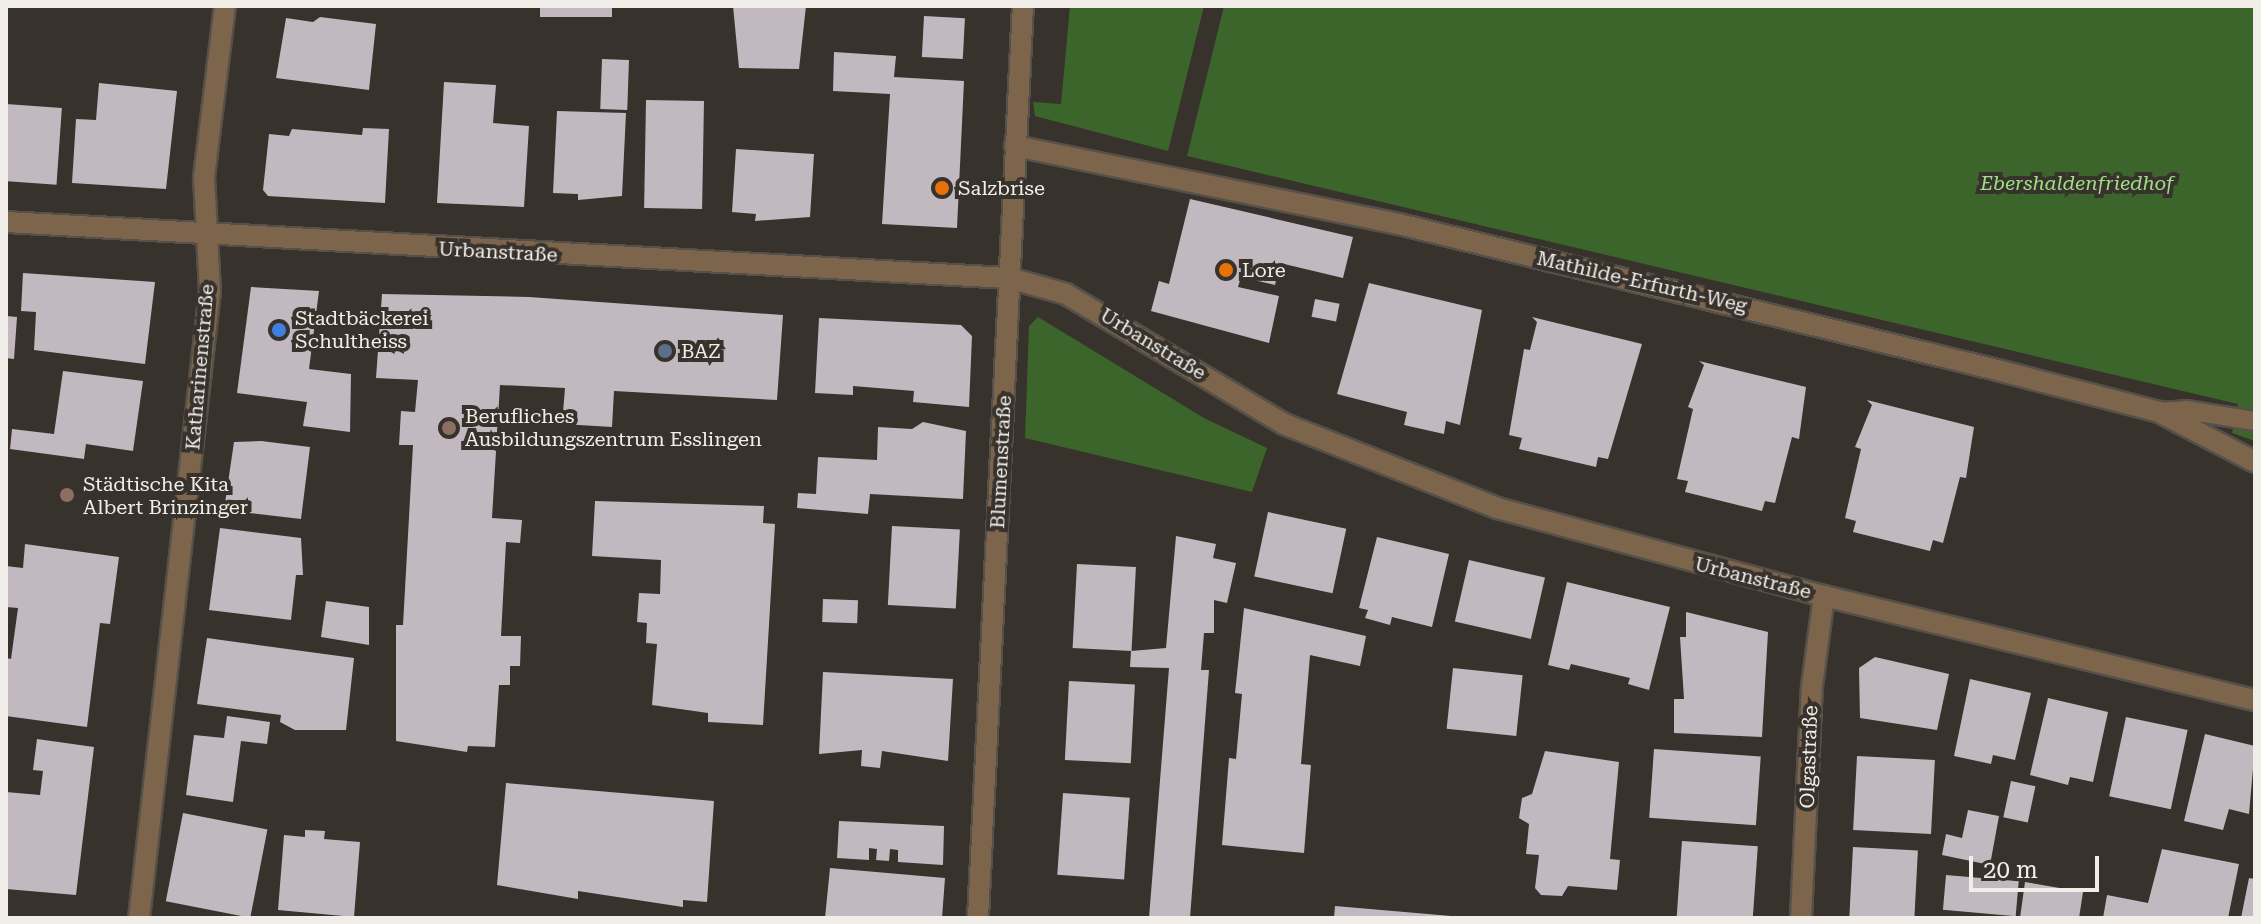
<!DOCTYPE html>
<meta charset="utf-8">
<style>
body{margin:0}
#map{position:relative;width:2261px;height:924px;overflow:hidden;background:#38322c;font-family:"Roboto Serif",serif}
div>[style]{position:absolute}
.green>*{inset:0;background:#3b652a}
.building>*{inset:0;background:#c2b9c0;transform-origin:0 0}
.roads{filter:drop-shadow(2px 0 #56504a) drop-shadow(-2px 0 #56504a) drop-shadow(0 2px #56504a) drop-shadow(0 -2px #56504a)}
.service>*{height:18px;margin:-9px;padding:0 9px;transform-origin:9px;border-radius:9px;background:#7d654c}
.minor>*{height:20px;margin:-10px;padding:0 10px;transform-origin:10px;border-radius:10px;background:#7d654c}
.dots>*{width:22px;height:22px;translate:-50% -50%;box-sizing:border-box;border:4px solid #38322c;border-radius:50%}
span{translate:-50% -50%;white-space:nowrap;text-align:center;line-height:1.15;-webkit-text-stroke:8px #38322c;paint-order:stroke}
.park-label{font-size:20px;color:#9ddf85;font-style:italic}
.poi-label{font-size:20px;color:#f1ede9}
.left{translate:0 -50%;text-align:left}
.street-label{font-size:20px;color:#f1ede9}
.frame{position:absolute;inset:0;border:8px solid #f1ede9;pointer-events:none}
.scale{position:absolute;left:1969px;top:856px;width:130px;height:36px;box-sizing:border-box;border:4px solid #f1ede9;border-top:0;padding-left:10px;font-size:24px;line-height:28px;white-space:nowrap;color:#f1ede9;-webkit-text-stroke:6px #38322c;paint-order:stroke}
</style>
<div id="map">
<div class="green">
<div style="clip-path:polygon(1070px 6px,1204px 6px,1168px 151px,1035px 116px,1033px 102px,1061px 104px)"></div>
<div style="clip-path:polygon(1224px 6px,2255px 6px,2255px 441px,2232px 433px,2238px 404px,1187px 156px)"></div>
<div style="clip-path:polygon(1038px 317px,1204px 418px,1267px 448px,1252px 492px,1025px 438px,1029px 326px)"></div>
</div>
<div class="building">
<div style="left:540px;top:6px;width:72px;height:11px"></div>
<div style="clip-path:polygon(733px 6px,806px 6px,799px 69px,739px 68px)"></div>
<div style="left:924px;top:16px;width:41px;height:41px;rotate:3deg"></div>
<div style="clip-path:polygon(320px 17px,376px 24px,369px 90px,276px 78px,286px 18px,313px 22px)"></div>
<div style="clip-path:polygon(834px 52px,896px 56px,894px 77px,964px 81px,957px 228px,882px 224px,890px 94px,833px 91px)"></div>
<div style="left:602px;top:59px;width:27px;height:50px;rotate:2deg"></div>
<div style="clip-path:polygon(444px 82px,496px 85px,493px 123px,529px 126px,524px 207px,437px 203px)"></div>
<div style="clip-path:polygon(99px 83px,177px 91px,166px 189px,72px 183px,76px 119px,96px 120px)"></div>
<div style="left:646px;top:100px;width:58px;height:108px;rotate:1deg"></div>
<div style="left:6px;top:104px;width:56px;height:77px;rotate:4deg"></div>
<div style="clip-path:polygon(557px 111px,626px 113px,622px 196px,578px 200px,578px 194px,553px 193px)"></div>
<div style="clip-path:polygon(363px 128px,389px 129px,385px 203px,268px 196px,263px 190px,269px 134px,289px 136px,292px 129px,362px 135px)"></div>
<div style="clip-path:polygon(736px 149px,814px 154px,810px 217px,755px 221px,756px 214px,732px 212px)"></div>
<div style="clip-path:polygon(1190px 199px,1353px 237px,1343px 278px,1280px 263px,1275px 285px,1241px 277px,1238px 287px,1279px 296px,1269px 343px,1151px 311px,1159px 281px,1169px 284px)"></div>
<div style="clip-path:polygon(23px 273px,155px 282px,145px 364px,34px 350px,36px 312px,21px 311px)"></div>
<div style="clip-path:polygon(1369px 283px,1482px 310px,1460px 425px,1446px 421px,1444px 434px,1404px 425px,1407px 412px,1337px 394px)"></div>
<div style="clip-path:polygon(251px 287px,319px 291px,309px 369px,351px 374px,350px 432px,303px 426px,307px 402px,237px 393px)"></div>
<div style="clip-path:polygon(382px 294px,529px 297px,783px 315px,777px 400px,614px 391px,612px 427px,562px 424px,565px 388px,500px 385px,492px 518px,522px 520px,520px 543px,506px 542px,501px 636px,521px 636px,520px 666px,510px 666px,510px 685px,499px 685px,495px 747px,468px 746px,467px 752px,396px 741px,396px 625px,403px 625px,413px 445px,399px 445px,401px 411px,415px 412px,418px 380px,376px 378px)"></div>
<div style="left:1315px;top:299px;width:25px;height:18px;rotate:11deg"></div>
<div style="clip-path:polygon(6px 316px,17px 317px,14px 359px,6px 358px)"></div>
<div style="clip-path:polygon(1532px 317px,1642px 344px,1608px 459px,1598px 457px,1596px 467px,1519px 449px,1522px 438px,1509px 435px,1524px 349px,1530px 350px,1537px 322px)"></div>
<div style="clip-path:polygon(819px 318px,961px 325px,972px 336px,969px 407px,913px 402px,914px 391px,853px 386px,853px 395px,815px 393px)"></div>
<div style="clip-path:polygon(1699px 361px,1806px 387px,1799px 439px,1792px 437px,1775px 503px,1765px 501px,1762px 511px,1685px 492px,1688px 481px,1677px 479px,1693px 409px,1688px 407px,1704px 365px)"></div>
<div style="clip-path:polygon(63px 371px,143px 381px,133px 451px,86px 444px,84px 459px,10px 449px,12px 429px,54px 434px)"></div>
<div style="clip-path:polygon(1867px 400px,1974px 427px,1966px 478px,1960px 477px,1943px 543px,1933px 540px,1930px 551px,1853px 532px,1856px 521px,1845px 518px,1861px 449px,1855px 447px,1872px 405px)"></div>
<div style="clip-path:polygon(923px 422px,966px 431px,963px 499px,870px 494px,868px 514px,797px 508px,798px 493px,816px 494px,818px 457px,877px 460px,878px 427px,912px 429px)"></div>
<div style="clip-path:polygon(261px 441px,310px 447px,301px 519px,224px 510px,234px 442px)"></div>
<div style="clip-path:polygon(595px 501px,764px 506px,763px 523px,775px 524px,763px 725px,708px 722px,708px 713px,652px 705px,657px 644px,646px 643px,647px 623px,637px 622px,639px 593px,660px 594px,661px 560px,592px 556px)"></div>
<div style="left:1268px;top:512px;width:80px;height:66px;rotate:12deg"></div>
<div style="left:892px;top:526px;width:68px;height:79px;rotate:3deg"></div>
<div style="clip-path:polygon(220px 528px,301px 538px,303px 575px,296px 575px,291px 620px,209px 610px)"></div>
<div style="clip-path:polygon(1176px 536px,1216px 544px,1213px 558px,1236px 563px,1227px 603px,1214px 600px,1214px 633px,1204px 633px,1201px 670px,1209px 670px,1190px 918px,1149px 918px,1169px 668px,1130px 667px,1131px 651px,1166px 648px)"></div>
<div style="clip-path:polygon(1377px 537px,1449px 554px,1432px 627px,1392px 617px,1390px 625px,1365px 618px,1368px 610px,1359px 608px)"></div>
<div style="clip-path:polygon(25px 544px,119px 557px,110px 624px,100px 623px,87px 727px,6px 716px,6px 658px,11px 659px,18px 608px,6px 607px,6px 566px,23px 568px)"></div>
<div style="left:1469px;top:560px;width:78px;height:63px;rotate:13deg"></div>
<div style="left:1077px;top:564px;width:59px;height:84px;rotate:3deg"></div>
<div style="clip-path:polygon(1567px 582px,1670px 607px,1649px 690px,1628px 684px,1630px 678px,1571px 664px,1569px 670px,1548px 665px)"></div>
<div style="left:823px;top:599px;width:35px;height:23px;rotate:2deg"></div>
<div style="clip-path:polygon(326px 601px,369px 607px,369px 645px,321px 637px)"></div>
<div style="clip-path:polygon(1244px 608px,1366px 636px,1360px 666px,1310px 655px,1301px 764px,1311px 765px,1304px 853px,1222px 845px,1229px 758px,1236px 759px,1242px 694px,1235px 693px)"></div>
<div style="clip-path:polygon(1686px 612px,1768px 632px,1762px 737px,1674px 733px,1674px 699px,1684px 699px,1680px 637px,1686px 637px)"></div>
<div style="clip-path:polygon(207px 638px,354px 658px,346px 730px,295px 730px,280px 722px,281px 715px,197px 704px)"></div>
<div style="clip-path:polygon(1875px 657px,1949px 674px,1937px 730px,1860px 718px,1859px 668px)"></div>
<div style="left:1453px;top:668px;width:70px;height:61px;rotate:6deg"></div>
<div style="clip-path:polygon(823px 672px,953px 679px,948px 761px,882px 751px,880px 768px,861px 766px,862px 750px,819px 754px)"></div>
<div style="clip-path:polygon(1970px 679px,2031px 693px,2015px 760px,1993px 755px,1991px 764px,1954px 756px)"></div>
<div style="left:1069px;top:681px;width:66px;height:79px;rotate:3deg"></div>
<div style="clip-path:polygon(2048px 698px,2108px 712px,2093px 782px,2070px 777px,2068px 785px,2030px 775px)"></div>
<div style="clip-path:polygon(227px 716px,270px 722px,267px 744px,241px 741px,233px 802px,186px 795px,194px 735px,224px 738px)"></div>
<div style="left:2126px;top:717px;width:63px;height:81px;rotate:12deg"></div>
<div style="clip-path:polygon(2205px 734px,2255px 746px,2249px 814px,2229px 809px,2223px 830px,2184px 821px)"></div>
<div style="clip-path:polygon(37px 739px,94px 747px,76px 895px,6px 889px,6px 792px,40px 795px,43px 771px,33px 770px)"></div>
<div style="left:1654px;top:749px;width:107px;height:69px;rotate:4deg"></div>
<div style="clip-path:polygon(1545px 751px,1619px 762px,1610px 859px,1620px 860px,1617px 890px,1568px 886px,1562px 896px,1541px 895px,1535px 888px,1539px 855px,1526px 854px,1529px 824px,1519px 818px,1522px 798px,1532px 794px)"></div>
<div style="left:1857px;top:756px;width:78px;height:74px;rotate:3deg"></div>
<div style="left:2011px;top:781px;width:25px;height:37px;rotate:12deg"></div>
<div style="clip-path:polygon(506px 783px,714px 801px,707px 902px,683px 900px,683px 907px,578px 891px,578px 899px,497px 885px)"></div>
<div style="left:1063px;top:793px;width:67px;height:82px;rotate:4deg"></div>
<div style="clip-path:polygon(1968px 810px,1999px 816px,1990px 865px,1942px 855px,1946px 834px,1962px 838px)"></div>
<div style="left:183px;top:813px;width:86px;height:90px;rotate:11deg"></div>
<div style="clip-path:polygon(839px 821px,944px 826px,943px 865px,898px 862px,898px 850px,890px 849px,889px 861px,876px 860px,877px 849px,869px 848px,869px 860px,837px 858px)"></div>
<div style="clip-path:polygon(305px 830px,325px 831px,324px 839px,360px 842px,354px 917px,278px 910px,284px 835px,305px 837px)"></div>
<div style="left:1682px;top:841px;width:76px;height:77px;rotate:4deg"></div>
<div style="left:1853px;top:847px;width:65px;height:71px;rotate:3deg"></div>
<div style="clip-path:polygon(2162px 849px,2239px 864px,2228px 918px,2103px 918px,2107px 895px,2148px 903px)"></div>
<div style="clip-path:polygon(830px 868px,945px 878px,942px 918px,825px 918px)"></div>
<div style="left:1946px;top:875px;width:73px;height:35px;rotate:5deg"></div>
<div style="clip-path:polygon(2249px 878px,2255px 879px,2255px 918px,2241px 918px)"></div>
<div style="clip-path:polygon(2025px 882px,2083px 892px,2079px 918px,2020px 918px)"></div>
<div style="clip-path:polygon(1335px 906px,1451px 916px,1451px 918px,1334px 918px)"></div>
</div>
<div class="roads">
<div class="service">
<div style="left:2159px;top:412px;width:27px;rotate:-4deg"></div>
<div style="left:2186px;top:410px;width:70px;rotate:9.1deg"></div>
</div>
<div class="minor">
<div style="left:1015px;top:146px;width:392px;rotate:11.5deg"></div>
<div style="left:1399px;top:224px;width:620px;rotate:13.72deg"></div>
<div style="left:2001px;top:371px;width:163px;rotate:14.5deg"></div>
<div style="left:2159px;top:412px;width:108px;rotate:27.5deg"></div>
<div style="left:6px;top:222px;width:1005px;rotate:3.2deg"></div>
<div style="left:1009px;top:278px;width:59px;rotate:15.7deg"></div>
<div style="left:1066px;top:294px;width:254px;rotate:30.8deg"></div>
<div style="left:1284px;top:424px;width:229px;rotate:21.5deg"></div>
<div style="left:1497px;top:508px;width:339px;rotate:15.1deg"></div>
<div style="left:1824px;top:596px;width:443px;rotate:13.6deg"></div>
<div style="left:139px;top:918px;width:631px;rotate:-83.54deg"></div>
<div style="left:210px;top:291px;width:114px;rotate:-93deg"></div>
<div style="left:204px;top:177px;width:172px;rotate:-83deg"></div>
<div style="left:978px;top:918px;width:913px;rotate:-87.18deg"></div>
<div style="left:1801px;top:918px;width:232px;rotate:-87.3deg"></div>
<div style="left:1812px;top:686px;width:91px;rotate:-82.4deg"></div>
</div>
</div>
<div class="dots">
<div style="left:942px;top:188px;background:#e8710a"></div>
<div style="left:1226px;top:270px;background:#e8710a"></div>
<div style="left:279px;top:330px;background:#3f7fe0"></div>
<div style="left:665px;top:351px;background:#5c6f8a"></div>
<div style="left:449px;top:428px;background:#8d6e63"></div>
<div style="left:67px;top:495px;background:#8d6e63"></div>
</div>
<div class="park-label">
<span style="left:2077px;top:183px">Ebershaldenfriedhof</span>
</div>
<div class="poi-label">
<span class="left" style="left:958px;top:188px">Salzbrise</span>
<span class="left" style="left:1242px;top:270px">Lore</span>
<span class="left" style="left:295px;top:330px">Stadtbäckerei<br>Schultheiss</span>
<span class="left" style="left:681px;top:351px">BAZ</span>
<span class="left" style="left:465px;top:428px">Berufliches<br>Ausbildungszentrum Esslingen</span>
<span class="left" style="left:83px;top:496px">Städtische Kita<br>Albert Brinzinger</span>
</div>
<div class="street-label">
<span style="left:498px;top:252px;rotate:3deg">Urbanstraße</span>
<span style="left:1642px;top:282px;rotate:13deg">Mathilde-Erfurth-Weg</span>
<span style="left:1153px;top:344px;rotate:31deg">Urbanstraße</span>
<span style="left:200px;top:367px;rotate:-85deg">Katharinenstraße</span>
<span style="left:1001px;top:462px;rotate:-87deg">Blumenstraße</span>
<span style="left:1753px;top:578px;rotate:14deg">Urbanstraße</span>
<span style="left:1809px;top:757px;rotate:-88deg">Olgastraße</span>
</div>
<div class="frame"></div>
<div class="scale">20 m</div>
</div>
